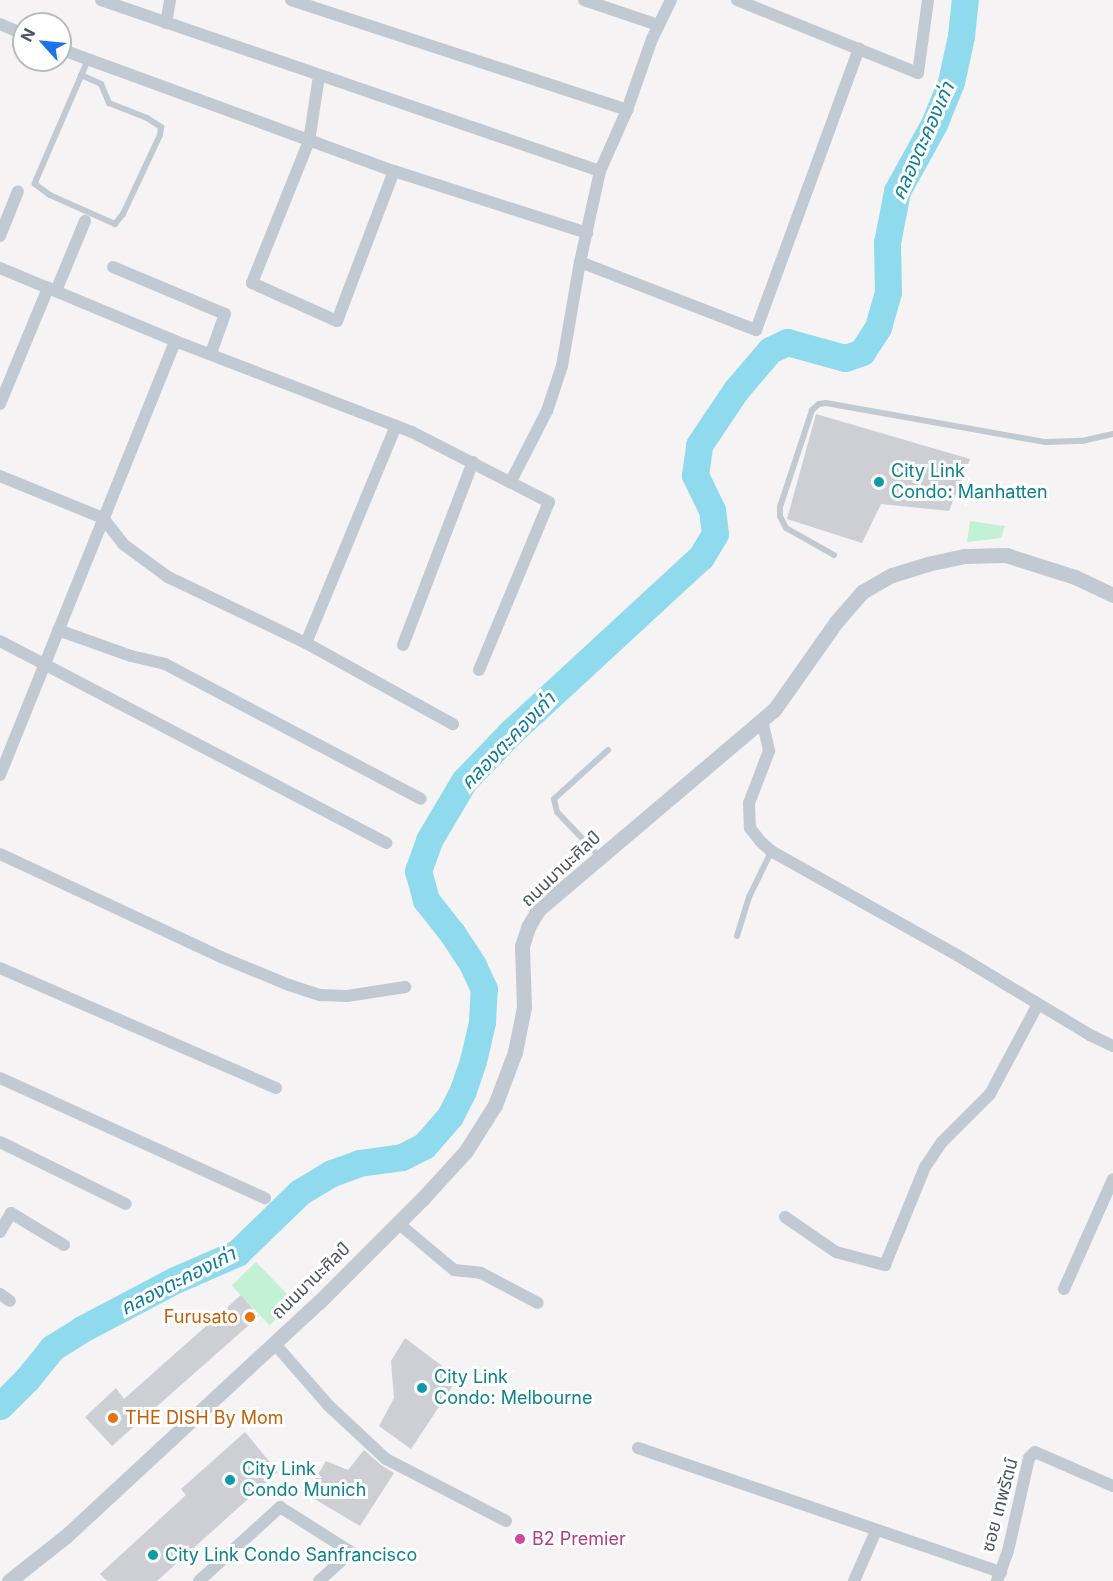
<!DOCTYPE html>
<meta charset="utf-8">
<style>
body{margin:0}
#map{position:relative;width:1113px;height:1581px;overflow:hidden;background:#f5f3f3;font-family:Inter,"Noto Sans Thai",sans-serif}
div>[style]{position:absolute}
.green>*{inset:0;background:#c3f1d5;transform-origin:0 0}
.river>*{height:27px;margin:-13.5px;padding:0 13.5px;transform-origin:13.5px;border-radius:13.5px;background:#90daee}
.building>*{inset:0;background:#cdcfd5}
.service>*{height:6px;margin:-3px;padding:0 3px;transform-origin:3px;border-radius:3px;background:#c1cad2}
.minor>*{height:12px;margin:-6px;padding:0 6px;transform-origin:6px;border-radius:6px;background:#c1cad2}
.tertiary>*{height:15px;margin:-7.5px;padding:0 7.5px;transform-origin:7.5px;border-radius:7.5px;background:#c1cad2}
.dots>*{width:16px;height:16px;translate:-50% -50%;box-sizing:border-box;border:3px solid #fff;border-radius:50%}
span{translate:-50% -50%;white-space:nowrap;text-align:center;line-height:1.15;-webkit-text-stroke:6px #fff;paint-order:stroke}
.culture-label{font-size:18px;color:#0d838f}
.left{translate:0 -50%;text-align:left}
.street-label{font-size:18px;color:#4a5661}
.food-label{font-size:18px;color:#c56008}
.right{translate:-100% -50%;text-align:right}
.hotel-label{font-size:18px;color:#b23c85}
.water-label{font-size:20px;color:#0c7c9b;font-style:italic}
.north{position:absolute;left:12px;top:12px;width:60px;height:60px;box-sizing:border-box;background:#fff;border:2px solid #b7bbc0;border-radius:50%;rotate:297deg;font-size:16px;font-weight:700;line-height:24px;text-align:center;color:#4a5661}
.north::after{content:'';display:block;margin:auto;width:21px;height:27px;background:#1a73e8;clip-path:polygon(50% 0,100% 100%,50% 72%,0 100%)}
</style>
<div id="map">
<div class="green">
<div style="clip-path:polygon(970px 521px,1005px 526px,1001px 538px,967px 542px)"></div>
<div style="left:256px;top:1262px;width:55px;height:34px;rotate:46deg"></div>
</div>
<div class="river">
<div style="left:0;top:1406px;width:38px;rotate:-45deg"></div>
<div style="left:27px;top:1379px;width:40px;rotate:-51deg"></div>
<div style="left:52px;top:1348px;width:36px;rotate:-32deg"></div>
<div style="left:82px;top:1329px;width:105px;rotate:-27.8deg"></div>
<div style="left:175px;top:1280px;width:68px;rotate:-23.5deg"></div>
<div style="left:237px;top:1253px;width:88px;rotate:-44.1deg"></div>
<div style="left:300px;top:1192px;width:37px;rotate:-31deg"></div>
<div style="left:332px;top:1173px;width:29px;rotate:-20deg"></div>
<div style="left:359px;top:1163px;width:43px;rotate:-7.9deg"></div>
<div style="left:402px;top:1157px;width:25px;rotate:-27deg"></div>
<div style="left:424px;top:1146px;width:40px;rotate:-49deg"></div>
<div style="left:450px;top:1116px;width:29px;rotate:-63deg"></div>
<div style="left:463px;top:1090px;width:31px;rotate:-71deg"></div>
<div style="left:473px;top:1061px;width:40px;rotate:-77deg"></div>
<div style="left:482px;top:1022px;width:33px;rotate:-87deg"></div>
<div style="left:484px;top:989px;width:26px;rotate:-115deg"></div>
<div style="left:473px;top:965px;width:38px;rotate:-123deg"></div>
<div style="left:452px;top:933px;width:42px;rotate:-128.2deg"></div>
<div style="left:426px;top:900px;width:30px;rotate:-105deg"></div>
<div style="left:418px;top:871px;width:33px;rotate:-70deg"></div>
<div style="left:429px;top:840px;width:69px;rotate:-59.3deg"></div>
<div style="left:464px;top:781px;width:66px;rotate:-46.2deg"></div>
<div style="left:510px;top:733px;width:260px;rotate:-42.7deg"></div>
<div style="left:701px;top:557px;width:27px;rotate:-59deg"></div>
<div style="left:715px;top:534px;width:24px;rotate:-97deg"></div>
<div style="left:712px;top:510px;width:39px;rotate:-116deg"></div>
<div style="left:695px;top:475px;width:30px;rotate:-82deg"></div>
<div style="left:699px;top:445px;width:66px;rotate:-56.1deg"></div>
<div style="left:736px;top:390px;width:52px;rotate:-49.6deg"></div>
<div style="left:770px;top:350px;width:19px;rotate:-25deg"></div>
<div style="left:787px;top:342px;width:60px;rotate:15.4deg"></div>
<div style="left:845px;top:358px;width:18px;rotate:-19deg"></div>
<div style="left:862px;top:352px;width:30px;rotate:-57deg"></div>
<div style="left:878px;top:327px;width:36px;rotate:-74deg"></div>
<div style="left:888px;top:292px;width:49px;rotate:-91.2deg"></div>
<div style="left:887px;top:243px;width:53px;rotate:-79.1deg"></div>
<div style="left:897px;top:191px;width:77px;rotate:-61.1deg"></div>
<div style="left:934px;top:124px;width:45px;rotate:-68deg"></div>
<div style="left:951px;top:82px;width:47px;rotate:-77.7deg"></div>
<div style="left:961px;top:36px;width:36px;rotate:-84deg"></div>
</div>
<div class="building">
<div style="clip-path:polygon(816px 414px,970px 459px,949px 511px,881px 504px,862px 543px,787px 519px)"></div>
<div style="clip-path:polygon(241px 1295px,259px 1316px,112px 1446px,85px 1417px,116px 1388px,124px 1399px)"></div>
<div style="clip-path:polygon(405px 1338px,458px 1378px,411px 1449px,379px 1426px,394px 1398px,391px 1361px)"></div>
<div style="clip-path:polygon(245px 1432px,278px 1472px,157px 1581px,107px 1581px,100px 1574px,186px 1495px,181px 1489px)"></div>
<div style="clip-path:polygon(364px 1450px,381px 1465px,394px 1473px,360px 1526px,306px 1494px,326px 1461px,348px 1470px)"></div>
</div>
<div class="service">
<div style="left:81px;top:75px;width:22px;rotate:24deg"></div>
<div style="left:101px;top:84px;width:21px;rotate:67deg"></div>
<div style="left:109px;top:103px;width:41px;rotate:21.5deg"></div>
<div style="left:147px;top:118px;width:17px;rotate:33deg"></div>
<div style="left:161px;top:127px;width:8px;rotate:97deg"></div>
<div style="left:160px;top:135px;width:87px;rotate:115.1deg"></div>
<div style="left:123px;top:214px;width:13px;rotate:129deg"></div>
<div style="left:115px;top:224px;width:71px;rotate:-156deg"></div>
<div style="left:50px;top:195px;width:19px;rotate:-144deg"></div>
<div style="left:35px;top:184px;width:4px;rotate:-76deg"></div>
<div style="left:36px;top:180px;width:131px;rotate:-66.6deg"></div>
<div style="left:834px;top:555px;width:55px;rotate:-150.6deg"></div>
<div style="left:786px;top:528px;width:13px;rotate:-117deg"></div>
<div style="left:780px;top:516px;width:9px;rotate:-90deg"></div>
<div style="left:780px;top:507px;width:102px;rotate:-71.7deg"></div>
<div style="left:812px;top:410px;width:9px;rotate:-41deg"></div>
<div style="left:819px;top:404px;width:7px;rotate:-8deg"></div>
<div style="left:826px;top:403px;width:223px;rotate:10.1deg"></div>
<div style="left:1046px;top:442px;width:36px;rotate:-2deg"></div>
<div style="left:1082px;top:441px;width:32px;rotate:-13deg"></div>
<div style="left:600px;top:857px;width:62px;rotate:-133.7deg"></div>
<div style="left:557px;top:812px;width:13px;rotate:-103deg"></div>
<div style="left:554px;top:799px;width:73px;rotate:-42.2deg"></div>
<div style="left:737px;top:936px;width:41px;rotate:-72.9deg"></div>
<div style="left:749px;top:897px;width:50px;rotate:-63.9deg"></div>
</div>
<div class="minor">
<div style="left:101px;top:0;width:527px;rotate:18.92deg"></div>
<div style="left:291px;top:0;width:354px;rotate:18.1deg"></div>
<div style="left:584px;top:0;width:78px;rotate:18.7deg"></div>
<div style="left:737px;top:0;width:195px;rotate:22deg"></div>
<div style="left:918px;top:73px;width:74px;rotate:-82.2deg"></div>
<div style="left:166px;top:23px;width:23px;rotate:-80deg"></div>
<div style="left:0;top:24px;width:26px;rotate:23deg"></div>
<div style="left:60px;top:49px;width:356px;rotate:20.1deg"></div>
<div style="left:394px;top:171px;width:203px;rotate:17.8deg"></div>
<div style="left:319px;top:76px;width:66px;rotate:98.7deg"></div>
<div style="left:309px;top:141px;width:153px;rotate:111.9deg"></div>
<div style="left:252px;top:283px;width:93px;rotate:24.1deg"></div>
<div style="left:337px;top:321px;width:160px;rotate:-69.2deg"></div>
<div style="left:0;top:236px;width:48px;rotate:-68.2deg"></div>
<div style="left:580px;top:262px;width:189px;rotate:21.1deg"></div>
<div style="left:756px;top:330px;width:300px;rotate:-69.9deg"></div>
<div style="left:113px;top:267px;width:121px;rotate:22.8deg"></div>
<div style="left:225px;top:314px;width:41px;rotate:109.7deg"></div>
<div style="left:0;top:268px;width:190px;rotate:22.6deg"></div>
<div style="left:175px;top:341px;width:254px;rotate:21deg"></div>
<div style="left:412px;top:432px;width:154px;rotate:27.1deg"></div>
<div style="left:549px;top:502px;width:182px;rotate:112.6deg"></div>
<div style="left:56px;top:291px;width:76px;rotate:-67.5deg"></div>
<div style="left:0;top:404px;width:126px;rotate:-67.5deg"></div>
<div style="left:0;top:476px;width:111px;rotate:22.2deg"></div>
<div style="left:103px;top:518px;width:33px;rotate:52deg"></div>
<div style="left:123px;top:544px;width:56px;rotate:36.3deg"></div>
<div style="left:168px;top:577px;width:153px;rotate:25.6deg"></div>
<div style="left:306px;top:643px;width:168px;rotate:28.9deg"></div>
<div style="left:511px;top:481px;width:79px;rotate:-62.8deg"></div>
<div style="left:547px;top:411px;width:47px;rotate:-71.6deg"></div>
<div style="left:562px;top:366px;width:106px;rotate:-80.2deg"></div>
<div style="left:580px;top:262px;width:93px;rotate:-77.6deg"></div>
<div style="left:600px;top:171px;width:67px;rotate:-66.1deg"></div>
<div style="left:627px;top:110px;width:75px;rotate:-70.6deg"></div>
<div style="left:652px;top:39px;width:43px;rotate:-64deg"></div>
<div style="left:58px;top:630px;width:77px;rotate:19.6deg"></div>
<div style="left:131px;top:656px;width:35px;rotate:13deg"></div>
<div style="left:165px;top:664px;width:289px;rotate:27.8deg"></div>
<div style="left:0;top:641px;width:436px;rotate:27.6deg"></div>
<div style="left:306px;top:643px;width:235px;rotate:-67.5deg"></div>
<div style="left:403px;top:645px;width:196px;rotate:-69.1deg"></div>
<div style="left:762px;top:720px;width:32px;rotate:77deg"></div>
<div style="left:769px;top:751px;width:56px;rotate:111deg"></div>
<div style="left:749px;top:803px;width:25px;rotate:88deg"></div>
<div style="left:750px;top:828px;width:16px;rotate:52deg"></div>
<div style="left:760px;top:841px;width:15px;rotate:42deg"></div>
<div style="left:771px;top:851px;width:213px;rotate:29.2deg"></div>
<div style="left:957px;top:955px;width:155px;rotate:31deg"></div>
<div style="left:1090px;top:1035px;width:25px;rotate:26deg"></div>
<div style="left:0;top:775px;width:468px;rotate:-68deg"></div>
<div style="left:0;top:854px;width:244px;rotate:25deg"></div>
<div style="left:221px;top:957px;width:74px;rotate:22.4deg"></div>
<div style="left:289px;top:985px;width:33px;rotate:18deg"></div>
<div style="left:320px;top:995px;width:27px;rotate:2deg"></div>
<div style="left:347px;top:996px;width:59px;rotate:-8.8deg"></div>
<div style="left:0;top:968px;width:301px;rotate:23.5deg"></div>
<div style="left:0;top:1078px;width:291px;rotate:24.4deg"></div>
<div style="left:0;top:1142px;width:140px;rotate:26.2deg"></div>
<div style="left:785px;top:1217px;width:62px;rotate:34.5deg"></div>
<div style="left:836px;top:1252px;width:51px;rotate:14.9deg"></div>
<div style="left:885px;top:1265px;width:106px;rotate:-67.8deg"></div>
<div style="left:925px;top:1167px;width:30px;rotate:-56deg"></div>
<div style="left:942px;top:1142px;width:68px;rotate:-45deg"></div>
<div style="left:990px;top:1094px;width:102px;rotate:-61.9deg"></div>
<div style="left:398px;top:1223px;width:73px;rotate:40deg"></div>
<div style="left:454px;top:1270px;width:27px;rotate:6deg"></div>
<div style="left:481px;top:1273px;width:64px;rotate:27.8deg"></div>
<div style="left:0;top:1232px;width:22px;rotate:-60deg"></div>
<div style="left:11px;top:1213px;width:62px;rotate:31.1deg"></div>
<div style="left:1064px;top:1289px;width:120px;rotate:-66deg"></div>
<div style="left:0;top:1294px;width:12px;rotate:35deg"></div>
<div style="left:274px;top:1343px;width:82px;rotate:48.9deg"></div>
<div style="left:328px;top:1405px;width:79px;rotate:43deg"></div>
<div style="left:386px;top:1459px;width:135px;rotate:27.3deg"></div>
<div style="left:638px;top:1448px;width:384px;rotate:18.9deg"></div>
<div style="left:199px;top:1581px;width:110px;rotate:-42.4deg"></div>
<div style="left:280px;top:1507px;width:84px;rotate:32.4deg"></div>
<div style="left:351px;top:1552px;width:43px;rotate:137.8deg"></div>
<div style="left:854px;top:1581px;width:55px;rotate:-66.3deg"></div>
<div style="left:997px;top:1581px;width:32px;rotate:-70deg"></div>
<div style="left:1008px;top:1551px;width:95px;rotate:-77.3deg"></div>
<div style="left:1029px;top:1458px;width:8px;rotate:-45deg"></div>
<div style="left:1035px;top:1452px;width:85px;rotate:23.6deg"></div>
</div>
<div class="tertiary">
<div style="left:9px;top:1581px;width:73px;rotate:-38.3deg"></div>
<div style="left:66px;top:1536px;width:345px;rotate:-42.8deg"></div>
<div style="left:319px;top:1302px;width:148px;rotate:-45deg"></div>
<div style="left:424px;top:1197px;width:62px;rotate:-47.6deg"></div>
<div style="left:466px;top:1151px;width:54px;rotate:-57.8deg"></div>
<div style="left:495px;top:1105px;width:57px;rotate:-69.3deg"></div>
<div style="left:515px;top:1052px;width:46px;rotate:-78.7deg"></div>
<div style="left:524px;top:1007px;width:61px;rotate:-91.9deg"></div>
<div style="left:522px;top:946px;width:20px;rotate:-72deg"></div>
<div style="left:528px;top:927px;width:21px;rotate:-59deg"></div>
<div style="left:539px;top:909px;width:308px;rotate:-40.3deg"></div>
<div style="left:774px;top:710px;width:108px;rotate:-54.8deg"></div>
<div style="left:836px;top:622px;width:40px;rotate:-49deg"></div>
<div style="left:862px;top:592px;width:34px;rotate:-30deg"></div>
<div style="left:892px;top:575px;width:37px;rotate:-17deg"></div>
<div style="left:927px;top:564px;width:40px;rotate:-12deg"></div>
<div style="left:966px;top:556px;width:40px;rotate:-1.4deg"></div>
<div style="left:1006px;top:555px;width:72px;rotate:17.7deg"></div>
<div style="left:1075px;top:577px;width:42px;rotate:25.3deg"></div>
</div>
<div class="dots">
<div style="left:879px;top:482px;background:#0f9aa8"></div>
<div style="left:250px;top:1317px;background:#e8710a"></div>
<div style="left:422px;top:1388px;background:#0f9aa8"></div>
<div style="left:113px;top:1418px;background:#e8710a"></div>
<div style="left:230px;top:1480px;background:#0f9aa8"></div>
<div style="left:520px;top:1539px;background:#d1479c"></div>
<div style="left:153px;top:1555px;background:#0f9aa8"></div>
</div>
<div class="culture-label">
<span class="left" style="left:891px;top:482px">City Link<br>Condo: Manhatten</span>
<span class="left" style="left:434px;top:1388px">City Link<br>Condo: Melbourne</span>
<span class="left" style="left:242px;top:1480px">City Link<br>Condo Munich</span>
<span class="left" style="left:165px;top:1555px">City Link Condo Sanfrancisco</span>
</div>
<div class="street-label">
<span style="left:561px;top:869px;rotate:-43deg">ถนนมานะศิลป์</span>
<span style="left:311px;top:1281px;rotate:-44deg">ถนนมานะศิลป์</span>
<span style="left:1000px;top:1505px;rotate:-75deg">ซอย เทพรัตน์</span>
</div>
<div class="food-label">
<span class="right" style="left:238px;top:1317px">Furusato</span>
<span class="left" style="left:125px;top:1418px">THE DISH By Mom</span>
</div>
<div class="hotel-label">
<span class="left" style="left:532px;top:1539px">B2 Premier</span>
</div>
<div class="water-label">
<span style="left:923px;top:141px;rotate:-66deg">คลองตะคองเก่า</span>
<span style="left:508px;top:741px;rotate:-46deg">คลองตะคองเก่า</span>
<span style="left:178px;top:1281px;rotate:-27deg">คลองตะคองเก่า</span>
</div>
<div class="north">N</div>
</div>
